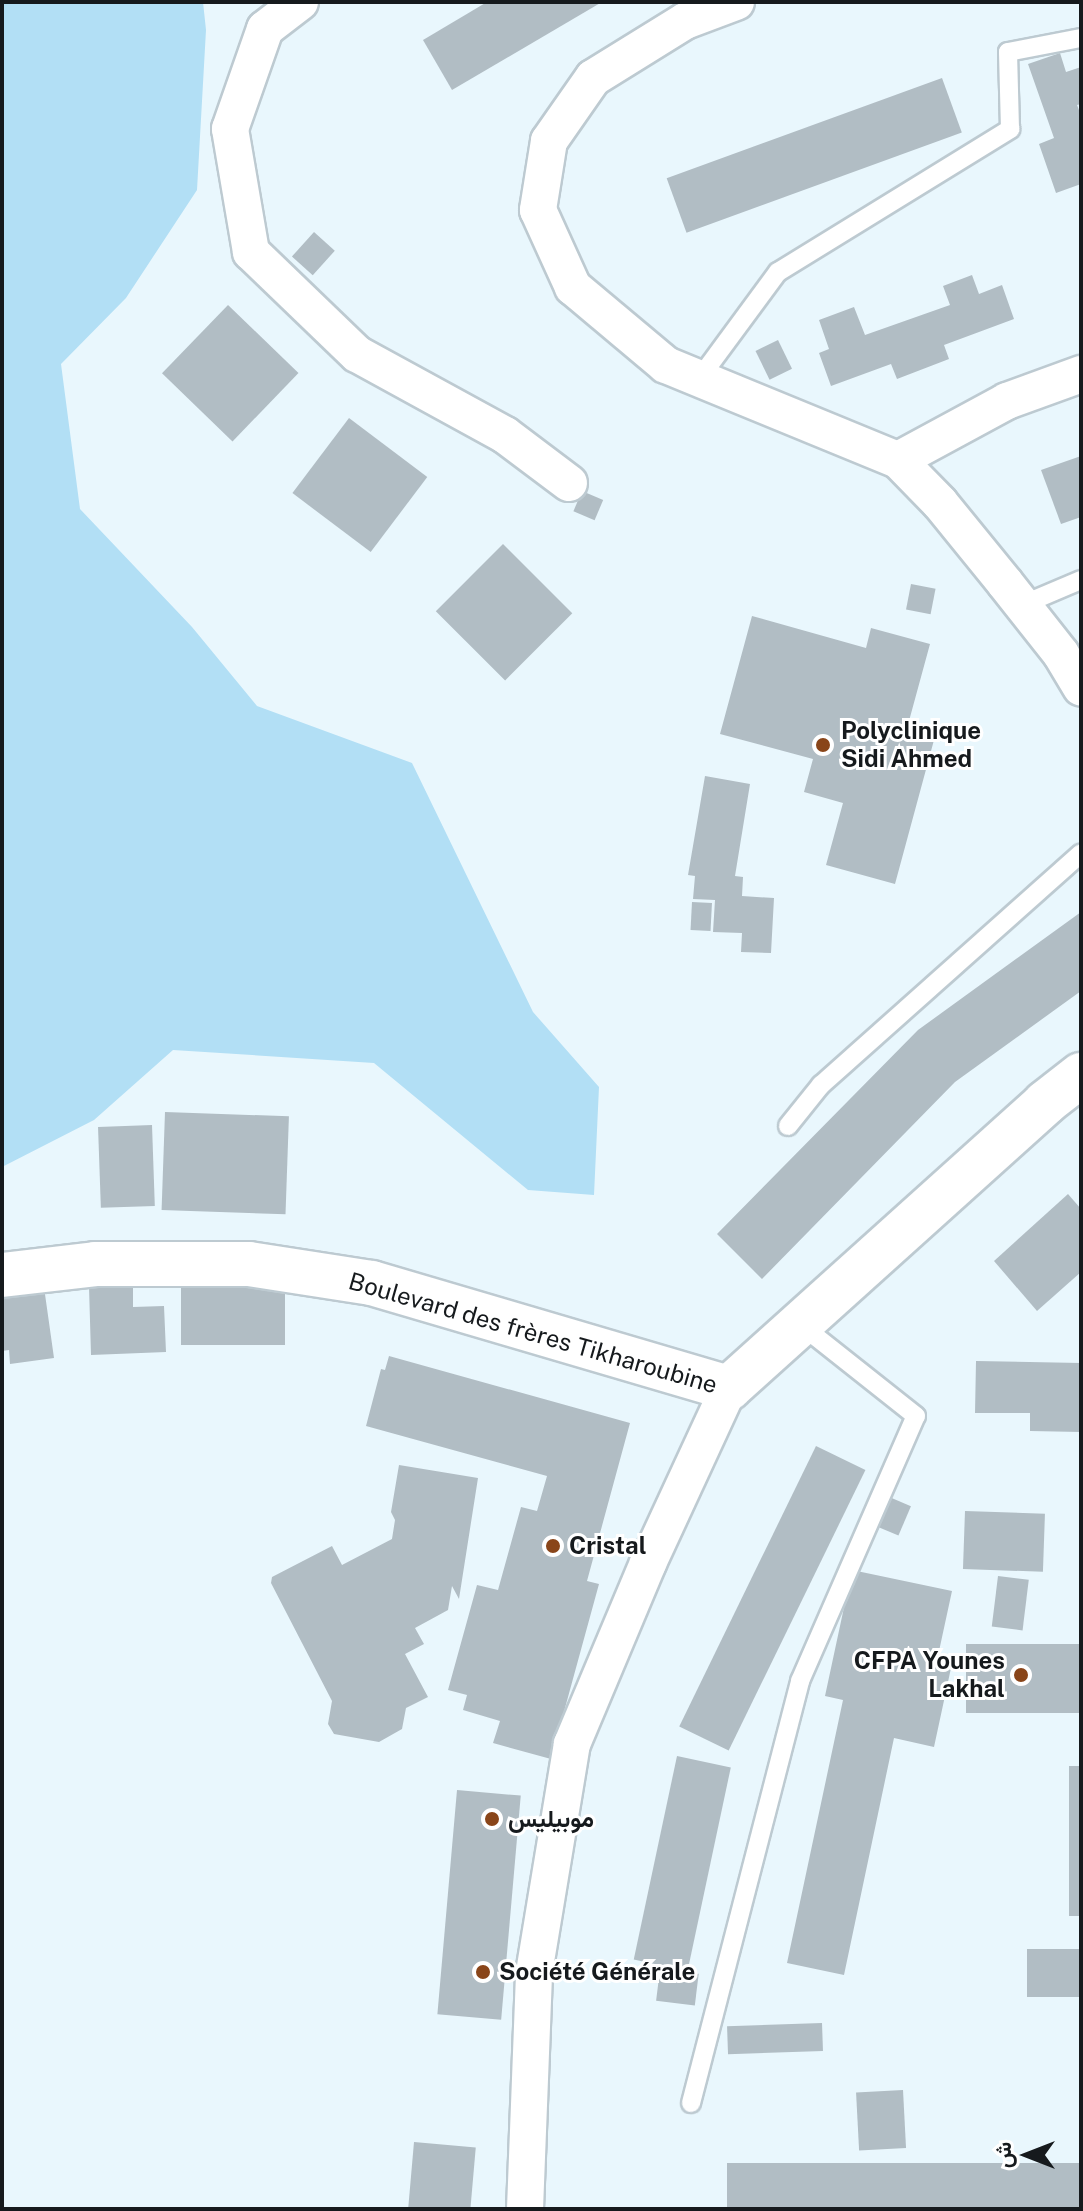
<!DOCTYPE html>
<meta charset="utf-8">
<style>
body{margin:0}
#map{position:relative;width:1083px;height:2211px;overflow:hidden;background:#e9f7fd;font-family:"Public Sans",Vazirmatn,sans-serif}
div>[style]{position:absolute}
.green>*{inset:0;background:#b2dff5}
.building>*{inset:0;background:#b1bdc4;transform-origin:0 0}
.roads{filter:drop-shadow(2px 0 #bdcad1) drop-shadow(-2px 0 #bdcad1) drop-shadow(0 2px #bdcad1) drop-shadow(0 -2px #bdcad1)}
.lane>*{height:18px;margin:-9px;padding:0 9px;transform-origin:9px;border-radius:9px;background:#fff}
.street>*{height:36px;margin:-18px;padding:0 18px;transform-origin:18px;border-radius:18px;background:#fff}
.secondary>*{height:44px;margin:-22px;padding:0 22px;transform-origin:22px;border-radius:22px;background:#fff}
.dots>*{width:22px;height:22px;translate:-50% -50%;box-sizing:border-box;border:4px solid #fff;border-radius:50%}
span{translate:-50% -50%;white-space:nowrap;text-align:center;line-height:1.15;-webkit-text-stroke:6px #fff;paint-order:stroke}
.poi-label{font-size:24px;color:#161a1d;font-weight:700}
.left{translate:0 -50%;text-align:left}
.right{translate:-100% -50%;text-align:right}
.street-label{font-size:24px;color:#161a1d}
.frame{position:absolute;inset:0;border:4px solid #161a1d;pointer-events:none}
.north{position:absolute;left:987px;top:2115px;width:80px;height:80px;-webkit-text-stroke:6px #fff;paint-order:stroke;rotate:270deg;font-size:22px;font-weight:700;line-height:32px;text-align:center;color:#161a1d}
.north::after{content:'';display:block;margin:auto;width:28px;height:36px;background:#161a1d;clip-path:polygon(50% 0,100% 100%,50% 72%,0 100%)}
</style>
<div id="map">
<div class="green">
<div style="clip-path:polygon(2px 2px,203px 2px,206px 30px,197px 190px,126px 298px,61px 364px,80px 509px,192px 627px,257px 706px,412px 763px,533px 1012px,599px 1087px,594px 1195px,528px 1190px,374px 1063px,173px 1050px,94px 1120px,2px 1167px)"></div>
</div>
<div class="building">
<div style="clip-path:polygon(487px 2px,602px 2px,452px 90px,423px 40px)"></div>
<div style="clip-path:polygon(1060px 53px,1066px 72px,1081px 67px,1081px 104px,1077px 105px,1081px 115px,1081px 184px,1056px 193px,1039px 144px,1054px 138px,1028px 64px)"></div>
<div style="left:942px;top:78px;width:58px;height:293px;rotate:70deg"></div>
<div style="left:314px;top:232px;width:28px;height:33px;rotate:42deg"></div>
<div style="clip-path:polygon(972px 275px,979px 294px,1002px 285px,1014px 319px,944px 345px,949px 359px,897px 379px,891px 364px,831px 386px,819px 353px,829px 349px,819px 320px,854px 307px,865px 335px,950px 305px,943px 286px)"></div>
<div style="left:228px;top:305px;width:98px;height:95px;rotate:44deg"></div>
<div style="left:778px;top:340px;width:32px;height:25px;rotate:64deg"></div>
<div style="left:349px;top:418px;width:98px;height:94px;rotate:37deg"></div>
<div style="clip-path:polygon(1081px 456px,1081px 517px,1061px 524px,1041px 470px)"></div>
<div style="left:582px;top:491px;width:23px;height:22px;rotate:23deg"></div>
<div style="left:503px;top:544px;width:98px;height:95px;rotate:45deg"></div>
<div style="left:911px;top:584px;width:25px;height:26px;rotate:11deg"></div>
<div style="clip-path:polygon(752px 616px,866px 648px,871px 628px,930px 644px,906px 732px,934px 740px,895px 884px,826px 865px,843px 803px,804px 792px,813px 759px,720px 734px)"></div>
<div style="clip-path:polygon(705px 776px,750px 784px,735px 876px,743px 877px,742px 896px,774px 898px,771px 953px,741px 952px,742px 933px,713px 932px,715px 900px,693px 899px,695px 876px,688px 875px)"></div>
<div style="left:692px;top:902px;width:20px;height:28px;rotate:3deg"></div>
<div style="clip-path:polygon(1081px 912px,1081px 991px,955px 1082px,762px 1279px,717px 1234px,918px 1030px)"></div>
<div style="left:165px;top:1112px;width:124px;height:98px;rotate:2deg"></div>
<div style="left:152px;top:1125px;width:81px;height:54px;rotate:88deg"></div>
<div style="clip-path:polygon(1068px 1194px,1081px 1209px,1081px 1272px,1037px 1311px,994px 1261px)"></div>
<div style="clip-path:polygon(43px 1280px,54px 1358px,10px 1364px,9px 1350px,2px 1351px,2px 1286px)"></div>
<div style="left:285px;top:1281px;width:64px;height:104px;rotate:90deg"></div>
<div style="clip-path:polygon(133px 1285px,133px 1307px,164px 1306px,166px 1352px,91px 1355px,89px 1287px)"></div>
<div style="clip-path:polygon(389px 1356px,630px 1423px,587px 1581px,599px 1584px,551px 1759px,493px 1743px,500px 1721px,463px 1710px,467px 1695px,448px 1690px,477px 1585px,498px 1590px,521px 1507px,537px 1511px,547px 1476px,366px 1426px,381px 1369px,385px 1370px)"></div>
<div style="clip-path:polygon(976px 1361px,1081px 1363px,1081px 1432px,1030px 1431px,1030px 1413px,975px 1413px)"></div>
<div style="left:816px;top:1446px;width:55px;height:312px;rotate:26deg"></div>
<div style="clip-path:polygon(399px 1465px,478px 1478px,459px 1599px,452px 1586px,448px 1610px,415px 1628px,424px 1644px,405px 1654px,428px 1697px,406px 1708px,402px 1729px,379px 1742px,334px 1734px,328px 1724px,332px 1701px,271px 1583px,272px 1577px,332px 1546px,342px 1565px,392px 1539px,395px 1520px,391px 1512px)"></div>
<div style="left:887px;top:1496px;width:26px;height:32px;rotate:23deg"></div>
<div style="left:965px;top:1511px;width:80px;height:58px;rotate:2deg"></div>
<div style="clip-path:polygon(852px 1570px,952px 1591px,936px 1665px,951px 1668px,934px 1747px,894px 1738px,844px 1975px,787px 1963px,843px 1700px,825px 1696px)"></div>
<div style="left:998px;top:1576px;width:31px;height:51px;rotate:7deg"></div>
<div style="left:966px;top:1644px;width:115px;height:69px"></div>
<div style="left:677px;top:1756px;width:55px;height:208px;rotate:12deg"></div>
<div style="left:1069px;top:1766px;width:12px;height:150px"></div>
<div style="left:457px;top:1790px;width:64px;height:225px;rotate:5deg"></div>
<div style="left:1081px;top:1949px;width:48px;height:54px;rotate:90deg"></div>
<div style="left:660px;top:1969px;width:39px;height:32px;rotate:7deg"></div>
<div style="left:822px;top:2023px;width:28px;height:95px;rotate:88deg"></div>
<div style="left:903px;top:2090px;width:58px;height:47px;rotate:87deg"></div>
<div style="left:414px;top:2142px;width:62px;height:67px;rotate:5deg"></div>
<div style="left:727px;top:2163px;width:354px;height:46px"></div>
</div>
<div class="roads">
<div class="lane">
<div style="left:699px;top:379px;width:133px;rotate:-53.6deg"></div>
<div style="left:778px;top:272px;width:273px;rotate:-31.6deg"></div>
<div style="left:1010px;top:129px;width:77px;rotate:-91.5deg"></div>
<div style="left:1008px;top:52px;width:74px;rotate:-10.9deg"></div>
<div style="left:1022px;top:605px;width:64px;rotate:-23deg"></div>
<div style="left:788px;top:1126px;width:53px;rotate:-51.2deg"></div>
<div style="left:821px;top:1085px;width:348px;rotate:-41.7deg"></div>
<div style="left:691px;top:2103px;width:436px;rotate:-75.5deg"></div>
<div style="left:800px;top:1681px;width:289px;rotate:-66.4deg"></div>
<div style="left:916px;top:1416px;width:147px;rotate:-141.6deg"></div>
</div>
<div class="street">
<div style="left:300px;top:2px;width:44px;rotate:142.4deg"></div>
<div style="left:265px;top:29px;width:106px;rotate:109.3deg"></div>
<div style="left:230px;top:129px;width:125px;rotate:80.3deg"></div>
<div style="left:251px;top:252px;width:147px;rotate:43.9deg"></div>
<div style="left:357px;top:354px;width:169px;rotate:28.7deg"></div>
<div style="left:505px;top:435px;width:80px;rotate:36.9deg"></div>
<div style="left:736px;top:2px;width:54px;rotate:159.6deg"></div>
<div style="left:685px;top:21px;width:108px;rotate:148.2deg"></div>
<div style="left:593px;top:78px;width:77px;rotate:124.9deg"></div>
<div style="left:549px;top:141px;width:70px;rotate:99.1deg"></div>
<div style="left:538px;top:210px;width:85px;rotate:65.6deg"></div>
<div style="left:573px;top:287px;width:121px;rotate:40deg"></div>
<div style="left:666px;top:365px;width:251px;rotate:22.3deg"></div>
<div style="left:898px;top:460px;width:60px;rotate:45.7deg"></div>
<div style="left:940px;top:503px;width:103px;rotate:50.9deg"></div>
<div style="left:1005px;top:583px;width:90px;rotate:51.7deg"></div>
<div style="left:1061px;top:654px;width:39px;rotate:59deg"></div>
<div style="left:898px;top:460px;width:124px;rotate:-28.4deg"></div>
<div style="left:1007px;top:401px;width:79px;rotate:-20deg"></div>
<div style="left:525px;top:2209px;width:236px;rotate:-87.8deg"></div>
<div style="left:534px;top:1973px;width:232px;rotate:-80.6deg"></div>
<div style="left:572px;top:1744px;width:196px;rotate:-67.2deg"></div>
<div style="left:648px;top:1563px;width:193px;rotate:-65.2deg"></div>
</div>
<div class="secondary">
<div style="left:2px;top:1275px;width:94px;rotate:-6.7deg"></div>
<div style="left:95px;top:1264px;width:154px"></div>
<div style="left:249px;top:1264px;width:124px;rotate:8.8deg"></div>
<div style="left:372px;top:1283px;width:372px;rotate:16.4deg"></div>
<div style="left:729px;top:1388px;width:426px;rotate:-42deg"></div>
<div style="left:1045px;top:1103px;width:46px;rotate:-37.9deg"></div>
</div>
</div>
<div class="dots">
<div style="left:823px;top:745px;background:#894519"></div>
<div style="left:553px;top:1546px;background:#894519"></div>
<div style="left:1021px;top:1675px;background:#894519"></div>
<div style="left:492px;top:1819px;background:#894519"></div>
<div style="left:483px;top:1972px;background:#894519"></div>
</div>
<div class="poi-label">
<span class="left" style="left:841px;top:745px">Polyclinique<br>Sidi Ahmed</span>
<span class="left" style="left:569px;top:1546px">Cristal</span>
<span class="right" style="left:1005px;top:1675px">CFPA Younes<br>Lakhal</span>
<span class="left" style="left:508px;top:1819px">موبيليس</span>
<span class="left" style="left:499px;top:1972px">Société Générale</span>
</div>
<div class="street-label">
<span style="left:533px;top:1333px;rotate:16deg">Boulevard des frères Tikharoubine</span>
</div>
<div class="frame"></div>
<div class="north">ش</div>
</div>
